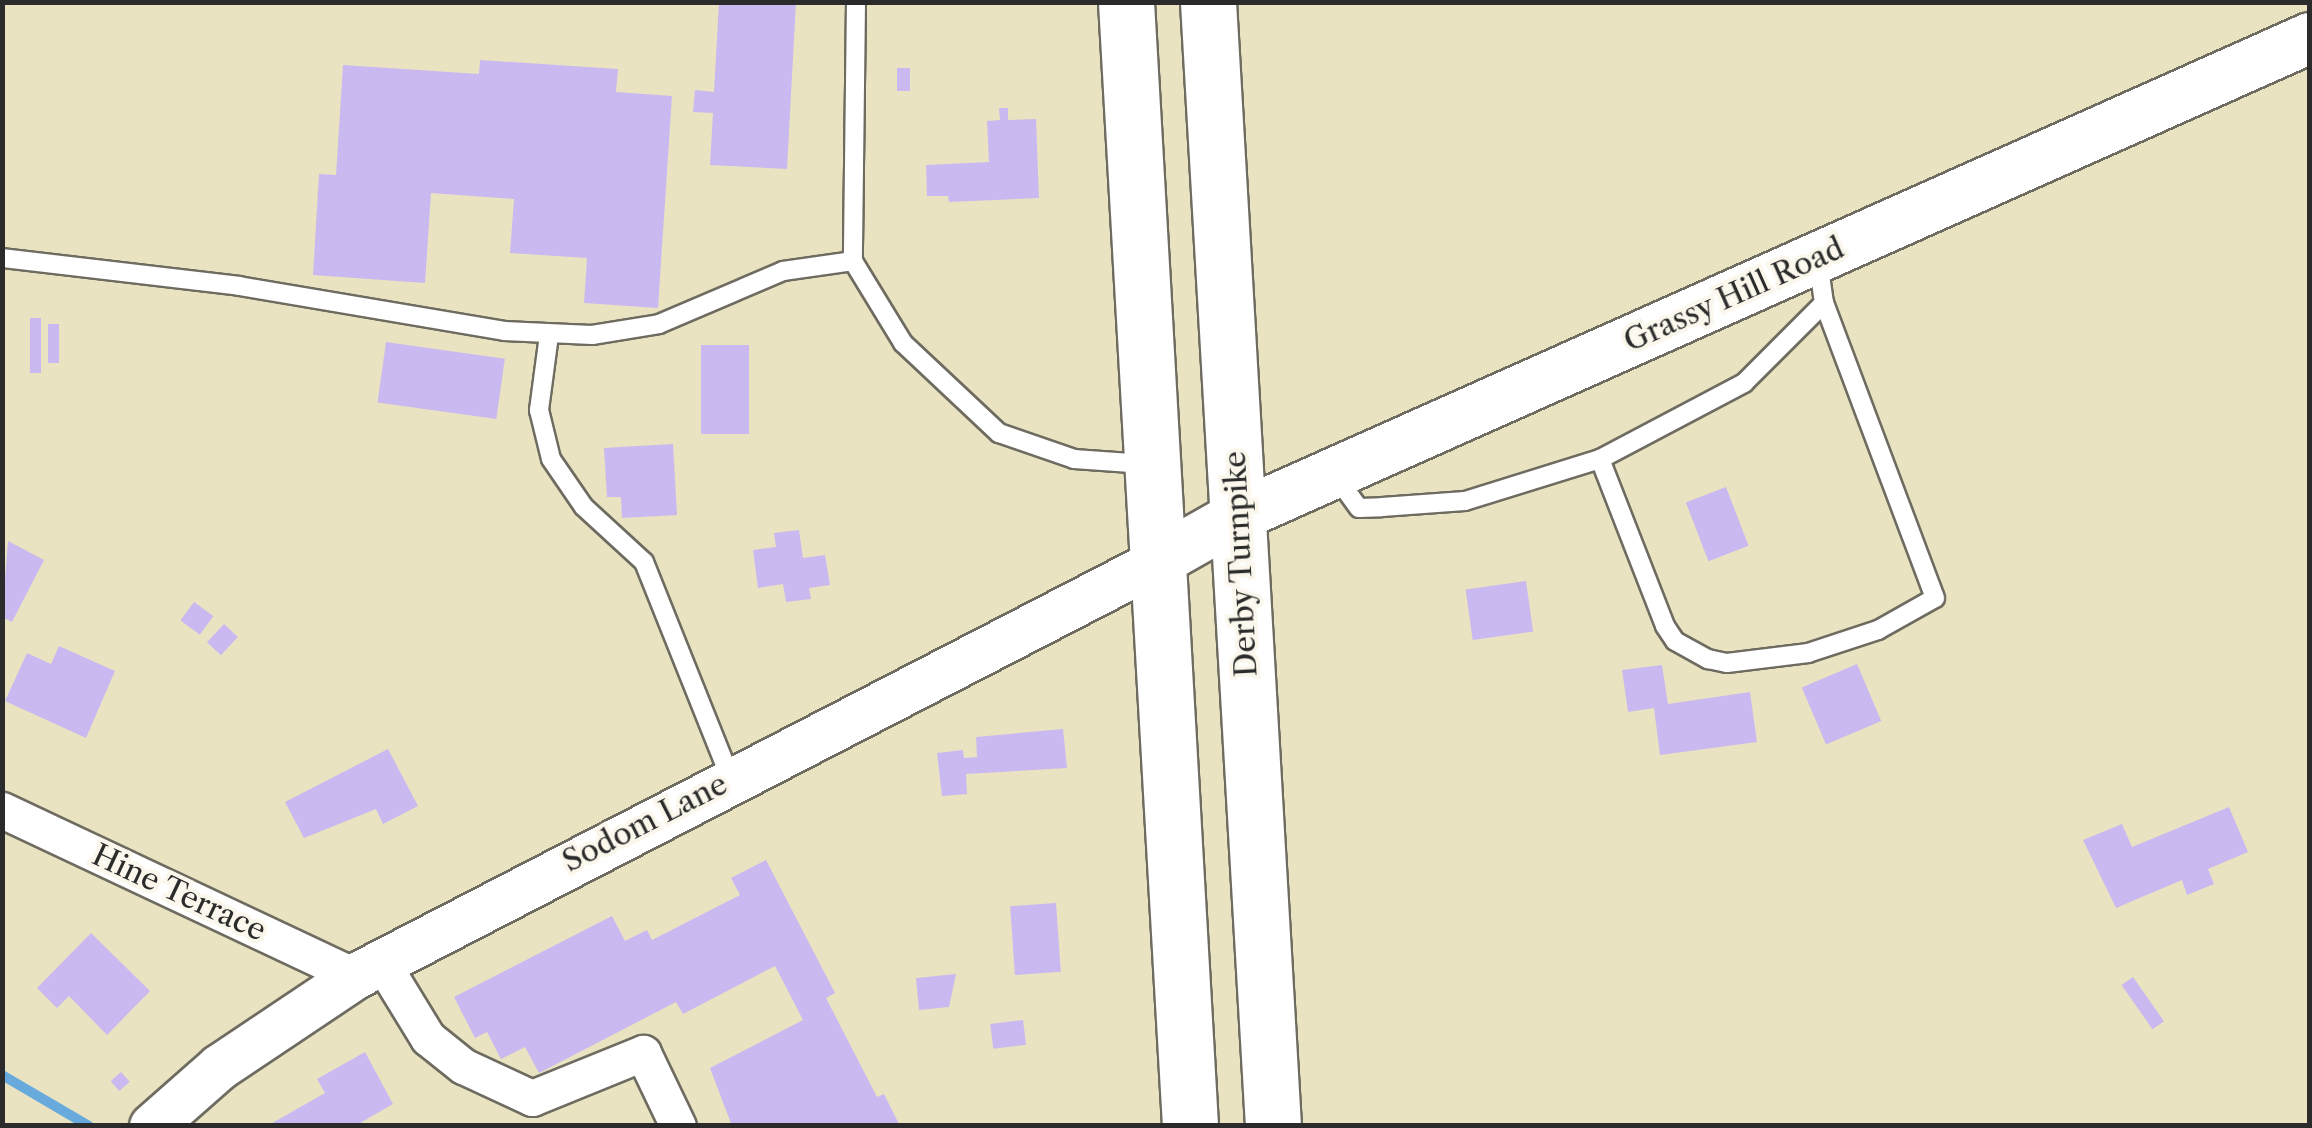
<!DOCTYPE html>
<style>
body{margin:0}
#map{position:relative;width:2312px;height:1128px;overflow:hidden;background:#e9e3c2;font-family:"Libre Caslon Text",serif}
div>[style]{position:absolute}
.stream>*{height:10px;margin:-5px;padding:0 5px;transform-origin:5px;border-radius:5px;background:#69aadd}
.building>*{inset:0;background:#cab9f0;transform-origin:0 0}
.roads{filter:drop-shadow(2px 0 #6e6b60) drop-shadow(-2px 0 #6e6b60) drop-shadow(0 2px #6e6b60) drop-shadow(0 -2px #6e6b60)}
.service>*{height:18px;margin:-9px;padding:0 9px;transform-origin:9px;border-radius:9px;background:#fff}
.minor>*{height:35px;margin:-17.5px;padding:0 17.5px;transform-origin:17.5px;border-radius:17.5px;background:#fff}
.tertiary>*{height:45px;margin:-22.5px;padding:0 22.5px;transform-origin:22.5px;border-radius:22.5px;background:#fff}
.secondary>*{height:50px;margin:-25px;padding:0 25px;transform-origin:25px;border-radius:25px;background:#fff}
.trunk>*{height:55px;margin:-27.5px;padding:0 27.5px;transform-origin:27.5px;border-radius:27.5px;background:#fff}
span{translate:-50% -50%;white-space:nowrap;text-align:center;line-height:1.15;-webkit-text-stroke:8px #fbf7ec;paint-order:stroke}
.street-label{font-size:30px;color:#2b2b2b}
.frame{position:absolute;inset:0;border:5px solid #2b2b2b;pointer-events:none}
</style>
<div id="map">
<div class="stream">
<div style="left:2px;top:1075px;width:101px;rotate:30.4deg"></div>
</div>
<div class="building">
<div style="clip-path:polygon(719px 2px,796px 2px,787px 169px,710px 165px,713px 113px,693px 112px,695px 90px,714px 92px)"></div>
<div style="clip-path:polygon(480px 60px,618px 69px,616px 92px,672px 96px,658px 308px,584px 303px,587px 258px,510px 253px,514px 199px,431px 193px,425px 283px,313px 275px,319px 174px,336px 175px,343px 65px,479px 74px)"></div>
<div style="left:897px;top:68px;width:13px;height:23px"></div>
<div style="clip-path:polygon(999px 108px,1008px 108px,1008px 120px,1036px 119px,1039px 198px,949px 202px,948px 196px,927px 196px,926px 165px,989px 162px,987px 121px,1000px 120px)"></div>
<div style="left:30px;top:318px;width:11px;height:55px"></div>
<div style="left:48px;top:324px;width:11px;height:39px"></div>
<div style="left:386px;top:342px;width:120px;height:61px;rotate:8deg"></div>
<div style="left:701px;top:345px;width:48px;height:89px"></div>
<div style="clip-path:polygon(673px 444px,677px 515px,622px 518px,621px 497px,607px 497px,604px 448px)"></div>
<div style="left:1726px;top:487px;width:63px;height:43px;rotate:69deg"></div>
<div style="clip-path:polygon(799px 530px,803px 558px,825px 555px,830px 585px,809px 588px,811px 599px,786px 602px,783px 584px,758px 588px,753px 550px,776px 547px,774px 533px)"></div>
<div style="clip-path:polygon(8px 541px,44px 560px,12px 622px,2px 617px)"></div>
<div style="left:1526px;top:581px;width:51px;height:61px;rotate:82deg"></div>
<div style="left:194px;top:602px;width:24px;height:23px;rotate:36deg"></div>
<div style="left:224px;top:624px;width:19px;height:25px;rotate:43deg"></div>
<div style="clip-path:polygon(59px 646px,115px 671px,86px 738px,5px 701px,27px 653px,51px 664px)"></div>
<div style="left:1857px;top:664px;width:62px;height:60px;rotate:67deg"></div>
<div style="clip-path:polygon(1662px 665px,1668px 704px,1750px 692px,1757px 742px,1660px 755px,1654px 708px,1628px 712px,1622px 670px)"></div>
<div style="clip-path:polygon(1063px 729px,1067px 768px,966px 774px,967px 794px,942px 796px,937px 753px,963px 750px,964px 758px,977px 757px,976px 737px)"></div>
<div style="clip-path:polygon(388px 749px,418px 806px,383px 824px,376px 809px,304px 838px,285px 802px)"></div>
<div style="clip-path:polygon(2229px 807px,2248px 852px,2208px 869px,2214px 884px,2187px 895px,2182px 880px,2116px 908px,2083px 840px,2122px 824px,2132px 847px)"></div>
<div style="clip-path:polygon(766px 860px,835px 993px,826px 998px,877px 1097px,884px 1094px,900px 1126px,732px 1126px,710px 1068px,803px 1020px,775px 966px,683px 1014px,676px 1002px,539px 1073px,525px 1047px,501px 1059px,487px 1032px,475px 1038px,454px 997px,612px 916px,625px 941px,647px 930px,652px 940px,740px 895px,731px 878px)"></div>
<div style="left:1056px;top:903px;width:69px;height:46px;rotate:86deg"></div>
<div style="clip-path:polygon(91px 933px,150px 991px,107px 1035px,69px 996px,57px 1008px,37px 988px)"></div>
<div style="clip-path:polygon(956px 974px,949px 1007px,919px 1010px,916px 978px)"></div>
<div style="left:2133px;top:977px;width:54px;height:14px;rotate:55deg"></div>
<div style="left:1023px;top:1020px;width:25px;height:33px;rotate:83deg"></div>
<div style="clip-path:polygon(365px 1052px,393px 1104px,355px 1126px,267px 1126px,325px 1093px,317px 1079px)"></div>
<div style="left:121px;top:1072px;width:13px;height:14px;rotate:48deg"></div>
</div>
<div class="roads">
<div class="service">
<div style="left:856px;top:2px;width:259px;rotate:90.7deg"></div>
<div style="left:853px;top:261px;width:96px;rotate:58.6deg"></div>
<div style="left:903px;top:343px;width:132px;rotate:43.2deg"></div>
<div style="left:999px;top:433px;width:79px;rotate:19.1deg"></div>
<div style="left:1074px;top:459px;width:71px;rotate:4deg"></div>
<div style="left:2px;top:258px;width:239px;rotate:6.7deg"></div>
<div style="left:239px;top:286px;width:269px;rotate:9.6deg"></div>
<div style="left:504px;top:331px;width:88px;rotate:2.6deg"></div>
<div style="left:592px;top:335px;width:68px;rotate:-9.3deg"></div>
<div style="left:659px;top:324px;width:135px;rotate:-23.1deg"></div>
<div style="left:783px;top:271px;width:71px;rotate:-8.1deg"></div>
<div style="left:549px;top:335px;width:76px;rotate:97.6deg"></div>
<div style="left:539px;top:410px;width:50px;rotate:76.2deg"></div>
<div style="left:551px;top:459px;width:58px;rotate:55.5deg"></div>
<div style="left:584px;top:507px;width:81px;rotate:42.5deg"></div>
<div style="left:644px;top:562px;width:235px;rotate:68.2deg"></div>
<div style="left:1600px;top:459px;width:179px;rotate:68.7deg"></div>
<div style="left:1665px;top:626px;width:18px;rotate:56deg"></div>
<div style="left:1675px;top:641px;width:38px;rotate:29deg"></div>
<div style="left:1708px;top:659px;width:19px;rotate:12deg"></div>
<div style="left:1727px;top:663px;width:82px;rotate:-7deg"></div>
<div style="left:1808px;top:653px;width:74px;rotate:-18.2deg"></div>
<div style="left:1878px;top:630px;width:65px;rotate:-29.3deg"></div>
<div style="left:1935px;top:598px;width:315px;rotate:-110.6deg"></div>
<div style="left:1337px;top:478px;width:37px;rotate:54deg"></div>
<div style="left:1359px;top:508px;width:23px;rotate:-2deg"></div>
<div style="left:1382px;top:507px;width:83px;rotate:-4.1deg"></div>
<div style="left:1465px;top:501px;width:141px;rotate:-17.3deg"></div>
<div style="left:1600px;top:459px;width:163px;rotate:-27.8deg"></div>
<div style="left:1744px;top:383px;width:113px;rotate:-45deg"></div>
<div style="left:1824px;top:303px;width:42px;rotate:-98.1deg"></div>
</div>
<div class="minor">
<div style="left:2px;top:810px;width:390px;rotate:25.2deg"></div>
<div style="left:382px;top:963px;width:88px;rotate:58.5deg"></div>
<div style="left:428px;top:1038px;width:45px;rotate:38.7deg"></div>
<div style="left:463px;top:1066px;width:76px;rotate:24.9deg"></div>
<div style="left:532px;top:1098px;width:120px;rotate:-22.1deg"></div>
<div style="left:643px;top:1053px;width:81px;rotate:64.4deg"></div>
</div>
<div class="tertiary">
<div style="left:152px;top:1126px;width:89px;rotate:-41.4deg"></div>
<div style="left:219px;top:1067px;width:164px;rotate:-33.8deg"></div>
<div style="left:355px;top:976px;width:908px;rotate:-27.33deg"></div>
</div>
<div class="secondary">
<div style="left:1162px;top:559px;width:87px;rotate:-29.5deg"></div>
<div style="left:1238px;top:516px;width:1174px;rotate:-24.03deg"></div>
</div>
<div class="trunk">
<div style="left:1126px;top:2px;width:1126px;rotate:86.74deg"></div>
<div style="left:1208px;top:2px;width:1126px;rotate:86.69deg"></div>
</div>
</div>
<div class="street-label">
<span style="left:1734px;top:295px;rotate:-24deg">Grassy Hill Road</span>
<span style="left:1241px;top:564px;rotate:-93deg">Derby Turnpike</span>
<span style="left:645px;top:823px;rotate:-27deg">Sodom Lane</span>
<span style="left:179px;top:893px;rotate:25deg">Hine Terrace</span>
</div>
<div class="frame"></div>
</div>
